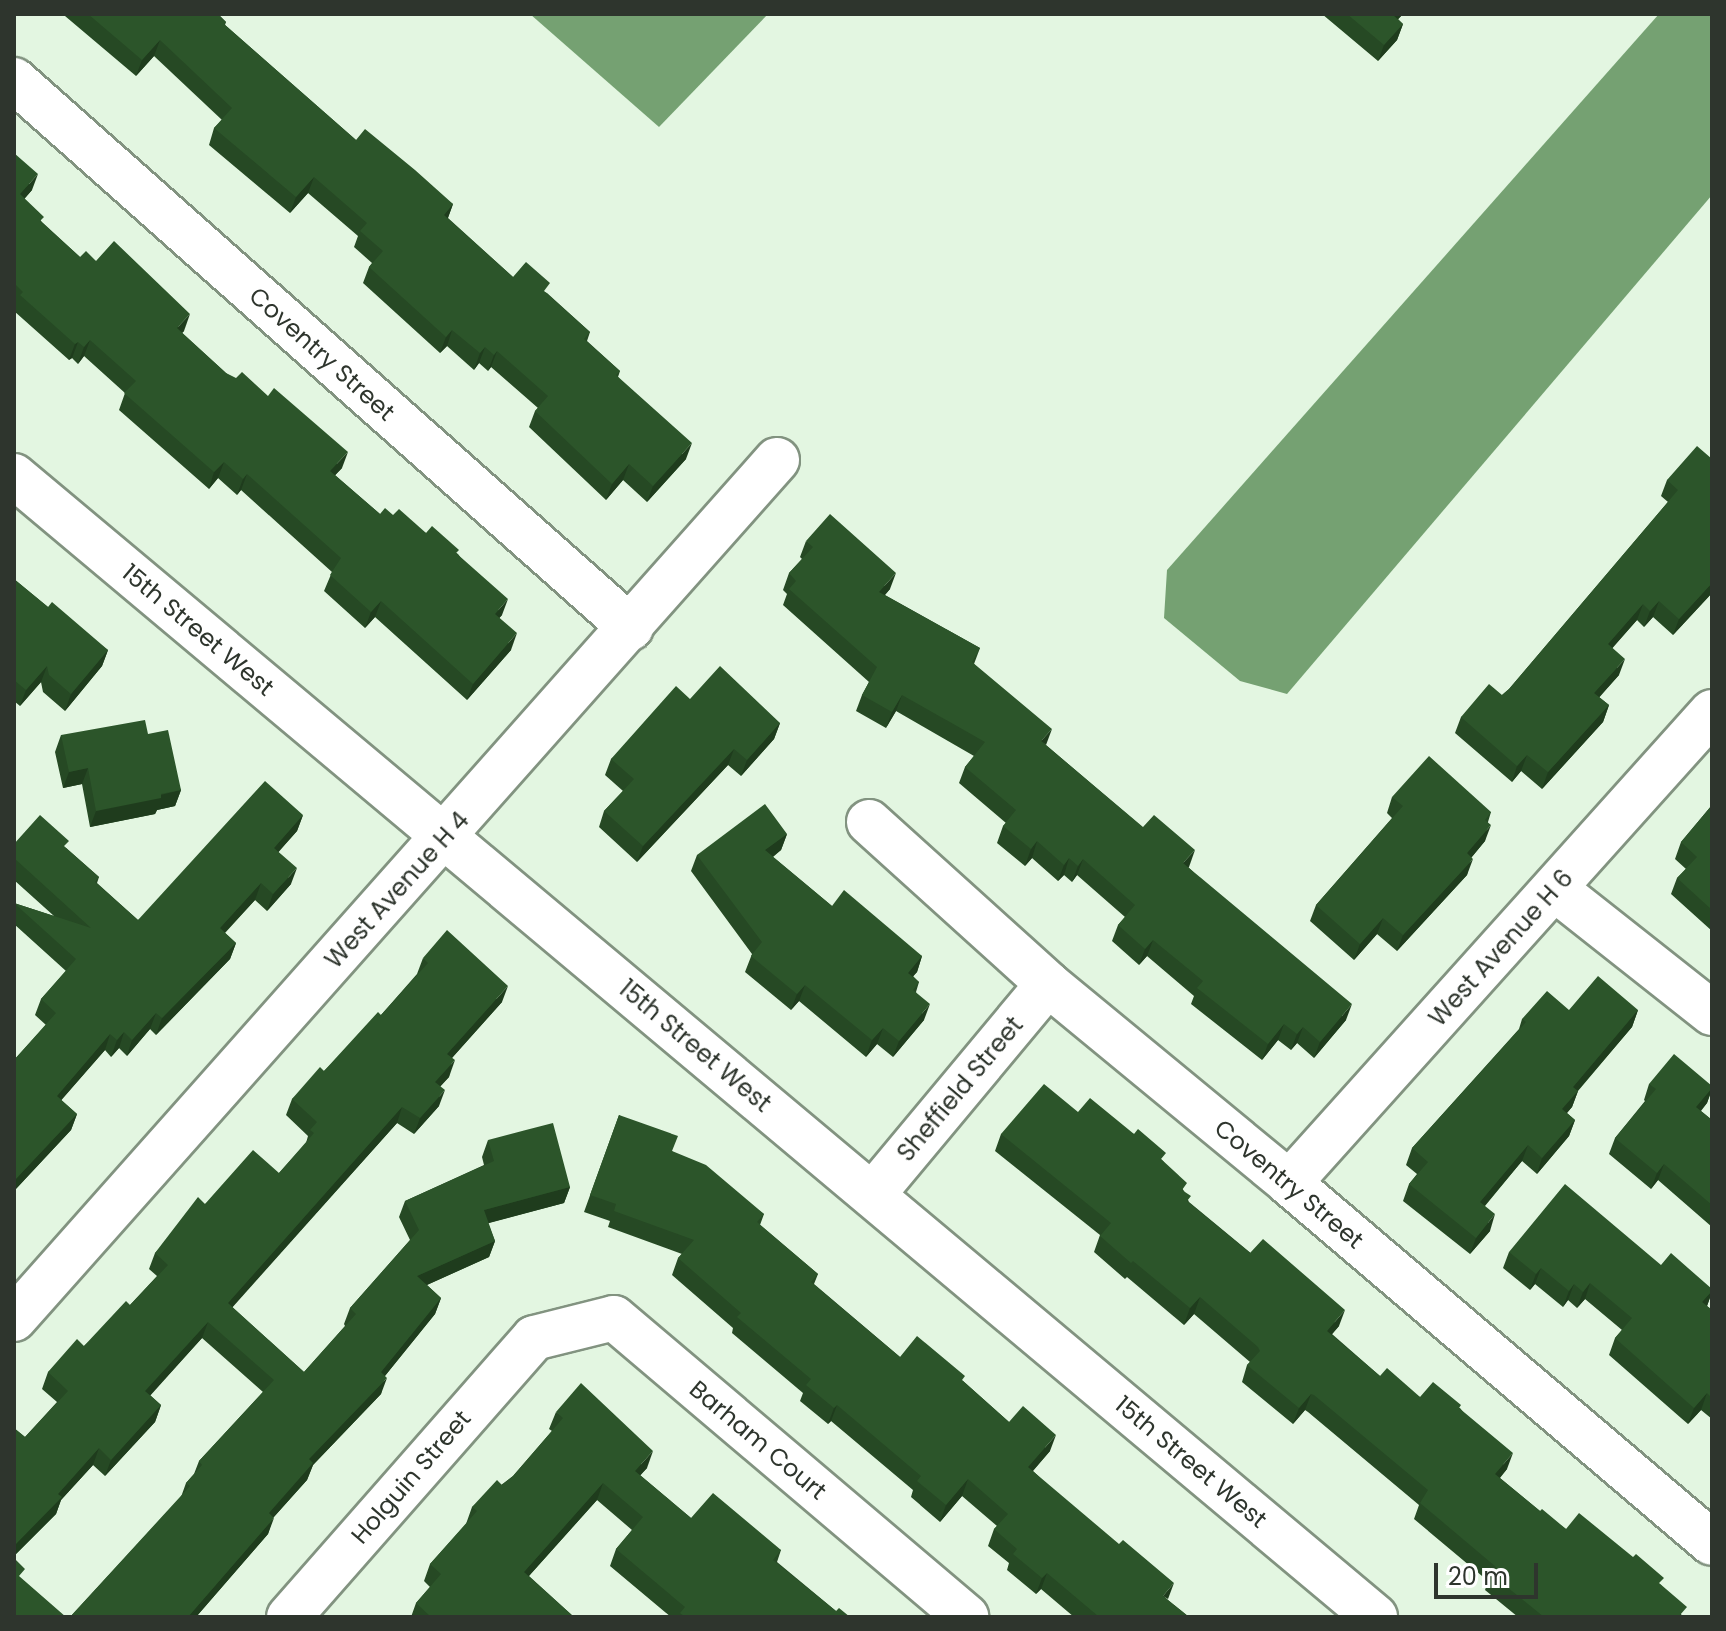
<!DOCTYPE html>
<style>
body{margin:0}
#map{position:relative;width:1726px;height:1631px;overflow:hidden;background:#e3f6e1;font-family:Poppins,sans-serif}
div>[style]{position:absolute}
.water>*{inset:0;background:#75a172}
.roads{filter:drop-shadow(2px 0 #829380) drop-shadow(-2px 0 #829380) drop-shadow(0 2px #829380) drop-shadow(0 -2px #829380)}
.minor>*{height:44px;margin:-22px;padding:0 22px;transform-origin:22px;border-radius:22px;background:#fff}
.wall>*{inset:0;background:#264924}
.shaded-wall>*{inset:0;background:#1f3c1d}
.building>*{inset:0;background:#2c552a}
span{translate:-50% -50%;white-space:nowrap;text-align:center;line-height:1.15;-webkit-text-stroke:8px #fff;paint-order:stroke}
.street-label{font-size:24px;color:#2e352d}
.frame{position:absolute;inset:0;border:16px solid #2e352d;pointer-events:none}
.scale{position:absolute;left:1434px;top:1563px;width:104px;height:36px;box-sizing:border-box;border:4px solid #2e352d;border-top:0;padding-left:10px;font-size:24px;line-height:28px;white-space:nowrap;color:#2e352d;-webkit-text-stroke:6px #fff;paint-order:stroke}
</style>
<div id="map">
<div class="water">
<div style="clip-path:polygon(530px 14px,768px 14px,659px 127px)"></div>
<div style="clip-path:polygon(1659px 14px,1712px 14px,1712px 195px,1287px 694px,1240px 681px,1164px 618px,1167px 570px)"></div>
</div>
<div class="roads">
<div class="minor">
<div style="left:14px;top:80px;width:825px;rotate:41.61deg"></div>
<div style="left:14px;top:476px;width:1776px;rotate:39.97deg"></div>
<div style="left:869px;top:822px;width:241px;rotate:42.1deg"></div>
<div style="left:1048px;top:984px;width:313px;rotate:39.5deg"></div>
<div style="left:1289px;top:1183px;width:555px;rotate:40.4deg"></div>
<div style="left:1555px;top:889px;width:200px;rotate:38.3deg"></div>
<div style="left:1289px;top:1183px;width:633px;rotate:-48.07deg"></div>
<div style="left:873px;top:1194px;width:273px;rotate:-50.2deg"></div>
<div style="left:14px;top:1319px;width:1149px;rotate:-48.39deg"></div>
<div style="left:289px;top:1617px;width:371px;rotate:-48.7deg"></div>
<div style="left:534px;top:1338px;width:82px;rotate:-14deg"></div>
<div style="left:614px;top:1318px;width:462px;rotate:40.3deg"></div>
</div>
</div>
<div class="wall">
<div style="clip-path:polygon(66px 14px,218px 14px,226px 22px,225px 25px,356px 140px,453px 204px,448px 218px,513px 277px,547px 293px,590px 332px,587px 341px,620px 371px,618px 377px,686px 459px,647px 502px,623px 480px,606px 500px,529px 427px,535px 411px,538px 408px,491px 367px,488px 371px,479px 363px,474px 370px,447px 346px,440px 353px,363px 283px,369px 267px,372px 263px,354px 247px,358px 236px,308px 193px,290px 213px,209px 145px,214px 128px,222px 120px,154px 56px,136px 76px,65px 16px)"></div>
<div style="clip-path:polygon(1322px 14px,1403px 14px,1398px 19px,1403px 24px,1397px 40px,1378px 61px)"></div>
<div style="clip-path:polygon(14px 153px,32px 190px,24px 199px,42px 222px,80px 257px,96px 261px,184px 331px,182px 333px,226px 373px,342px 468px,335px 475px,380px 514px,393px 515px,426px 533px,458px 554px,502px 615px,499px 618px,511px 650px,467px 700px,375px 617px,365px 628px,324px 591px,332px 572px,241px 490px,237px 495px,218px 478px,209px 489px,119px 410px,125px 393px,84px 356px,78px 364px,72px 358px,69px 360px,14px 311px,16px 307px,14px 305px)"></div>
<div style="clip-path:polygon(1712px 459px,1712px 593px,1673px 635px,1653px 617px,1644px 627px,1637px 620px,1612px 648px,1619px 675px,1599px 697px,1609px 705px,1603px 722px,1542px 789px,1521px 771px,1512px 782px,1455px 733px,1461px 717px,1502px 695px,1509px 689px,1668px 502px,1661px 496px,1667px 480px)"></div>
<div style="clip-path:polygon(806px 541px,890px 589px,885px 595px,980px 648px,974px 664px,1046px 745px,1189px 867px,1188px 867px,1346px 1020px,1314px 1058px,1297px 1043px,1291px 1050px,1278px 1040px,1262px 1060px,1191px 1004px,1194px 996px,1147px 956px,1139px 965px,1112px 941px,1118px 925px,1125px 917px,1077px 875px,1072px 882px,1064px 875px,1058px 881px,1032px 858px,1025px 866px,997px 843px,1003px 826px,1006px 823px,959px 783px,965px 767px,974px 756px,896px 711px,886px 728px,856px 711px,862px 695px,869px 682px,783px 605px,787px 594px,783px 590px,789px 573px,802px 559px,800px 557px)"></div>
<div style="clip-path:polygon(14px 579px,48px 607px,108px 650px,102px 666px,65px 711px,43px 692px,41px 682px,20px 706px,14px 701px)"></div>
<div style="clip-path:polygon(690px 699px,780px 723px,774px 739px,741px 776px,728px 765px,637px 862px,599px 827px,604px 811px,623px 791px,605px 775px,611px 759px)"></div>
<div style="clip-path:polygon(148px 734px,181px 790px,175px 806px,157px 810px,155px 814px,90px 827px,82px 784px,63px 788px,55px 752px,61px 735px)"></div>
<div style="clip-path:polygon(1392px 797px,1491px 812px,1488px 822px,1485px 841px,1471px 858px,1467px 875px,1397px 951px,1377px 934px,1354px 960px,1310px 921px,1316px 905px,1392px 818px,1387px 813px)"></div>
<div style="clip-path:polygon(1712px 805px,1712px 931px,1671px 894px,1677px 878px,1686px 869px,1675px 859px,1681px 842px)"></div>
<div style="clip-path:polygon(303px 815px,297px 831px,278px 852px,291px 884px,267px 911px,255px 900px,225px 933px,236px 943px,230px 959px,156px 1035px,150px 1029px,127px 1056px,119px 1048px,111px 1057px,105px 1050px,61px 1100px,77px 1114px,71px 1130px,14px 1191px,14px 1060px,46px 1025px,35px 1015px,41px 999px,66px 971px,14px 924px,14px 903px,54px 916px,14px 880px,14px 844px,66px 848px,99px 877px,97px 883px,138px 920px)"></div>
<div style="clip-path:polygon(787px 834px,781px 850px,773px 857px,832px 906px,922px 956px,917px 972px,913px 976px,919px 982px,916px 992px,924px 1020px,893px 1057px,877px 1044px,866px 1057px,799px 1001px,791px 1010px,745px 972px,752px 954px,691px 871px,697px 855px)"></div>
<div style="clip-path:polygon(423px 958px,502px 1002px,452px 1058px,449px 1077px,440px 1086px,439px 1106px,414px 1134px,397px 1123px,232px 1307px,304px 1372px,345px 1326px,344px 1324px,350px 1308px,410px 1240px,399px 1217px,405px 1201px,484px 1165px,482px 1157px,488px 1140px,570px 1187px,564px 1203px,488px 1223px,495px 1241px,489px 1257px,427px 1285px,441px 1298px,435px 1314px,385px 1376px,381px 1394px,313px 1465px,307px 1480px,273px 1518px,268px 1534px,196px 1617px,70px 1617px,181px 1497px,186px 1483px,194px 1474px,199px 1461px,263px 1392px,202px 1338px,150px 1395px,161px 1405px,155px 1422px,105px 1476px,93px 1465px,61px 1500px,56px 1514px,14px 1556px,14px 1428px,25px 1437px,57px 1402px,42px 1389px,48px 1372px,84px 1346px,130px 1305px,157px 1276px,149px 1269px,155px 1253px,205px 1204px,279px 1173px,306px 1143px,308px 1136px,286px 1115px,292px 1099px,324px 1071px,381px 1015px,417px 974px)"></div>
<div style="clip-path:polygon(1569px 1010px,1638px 1010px,1632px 1027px,1578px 1091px,1572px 1107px,1567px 1113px,1575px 1120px,1569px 1136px,1537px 1174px,1522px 1161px,1485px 1206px,1490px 1231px,1470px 1254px,1403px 1201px,1409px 1184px,1417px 1174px,1406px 1165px,1412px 1148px,1519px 1029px,1522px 1019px)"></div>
<div style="clip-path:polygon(1649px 1084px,1712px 1086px,1712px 1090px,1707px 1103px,1701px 1111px,1712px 1120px,1712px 1227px,1658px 1180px,1651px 1189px,1609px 1154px,1615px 1138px,1645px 1101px,1644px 1100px)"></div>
<div style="clip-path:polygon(1078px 1112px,1134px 1134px,1163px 1161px,1184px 1191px,1189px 1202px,1339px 1326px,1332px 1334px,1380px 1376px,1420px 1397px,1460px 1408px,1507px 1469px,1500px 1478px,1540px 1511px,1566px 1529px,1661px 1585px,1683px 1617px,1518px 1617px,1485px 1590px,1488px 1581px,1414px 1519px,1419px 1505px,1308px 1412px,1305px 1410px,1293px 1424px,1242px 1382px,1247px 1365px,1250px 1362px,1194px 1314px,1184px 1325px,1127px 1277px,1125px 1279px,1094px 1252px,1100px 1235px,995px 1151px,1001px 1134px)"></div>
<div style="clip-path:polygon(619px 1115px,764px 1214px,760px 1225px,818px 1274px,814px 1284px,900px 1357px,963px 1381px,1009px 1422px,1050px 1451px,1033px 1471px,1168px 1600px,1189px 1617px,1074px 1617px,1041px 1589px,1036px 1594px,1007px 1570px,1009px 1563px,988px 1546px,994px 1529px,997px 1526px,962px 1496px,940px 1522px,911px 1497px,913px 1490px,831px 1421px,828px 1424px,800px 1401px,803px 1393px,732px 1333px,733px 1328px,672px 1275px,678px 1258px,682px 1254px,608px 1227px,610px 1221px,584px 1212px)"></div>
<div style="clip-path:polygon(1509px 1252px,1661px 1265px,1712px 1289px,1712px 1292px,1707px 1306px,1712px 1310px,1712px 1419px,1701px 1410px,1688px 1424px,1609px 1355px,1615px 1338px,1622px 1330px,1585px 1299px,1577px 1308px,1568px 1300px,1563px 1307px,1535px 1284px,1530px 1290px,1503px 1268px)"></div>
<div style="clip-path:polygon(556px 1412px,647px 1468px,640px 1475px,691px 1518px,781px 1550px,777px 1562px,836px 1611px,850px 1617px,671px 1617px,610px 1566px,616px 1549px,632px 1530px,597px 1500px,529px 1576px,574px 1617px,411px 1617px,416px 1603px,430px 1587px,424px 1581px,430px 1564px,466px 1524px,472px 1507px,513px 1476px,552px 1431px,549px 1429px)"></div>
</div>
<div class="shaded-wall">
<div style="clip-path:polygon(1394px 14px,1403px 14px,1387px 31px)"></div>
<div style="clip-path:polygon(1403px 24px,1397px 40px,1378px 61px,1384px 45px)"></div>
<div style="clip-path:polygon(160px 40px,154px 56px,136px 76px,142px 60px)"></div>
<div style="clip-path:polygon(38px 174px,32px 190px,14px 211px,20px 194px)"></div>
<div style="clip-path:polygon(314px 177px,308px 193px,290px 213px,296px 197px)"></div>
<div style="clip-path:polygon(453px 204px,447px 220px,444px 215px)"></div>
<div style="clip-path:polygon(190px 314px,184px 331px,171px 344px,177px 328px)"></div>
<div style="clip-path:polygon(452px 330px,447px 346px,440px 353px,446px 337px)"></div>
<div style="clip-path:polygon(90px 340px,84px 356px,78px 364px,84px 347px)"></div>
<div style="clip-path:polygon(78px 342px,72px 358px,69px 360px,75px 344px)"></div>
<div style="clip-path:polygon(485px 347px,479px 363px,474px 370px,480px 353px)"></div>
<div style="clip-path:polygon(497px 351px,491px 367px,488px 371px,494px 355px)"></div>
<div style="clip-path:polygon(692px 443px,686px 459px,647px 502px,653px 486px)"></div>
<div style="clip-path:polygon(348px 452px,342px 468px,324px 487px,330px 471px)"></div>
<div style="clip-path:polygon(224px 462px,218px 478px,209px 489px,214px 472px)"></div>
<div style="clip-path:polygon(629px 464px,623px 480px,606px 500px,612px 484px)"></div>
<div style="clip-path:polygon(247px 474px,241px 490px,237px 495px,243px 479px)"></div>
<div style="clip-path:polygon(896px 573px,890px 589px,873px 608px,879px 592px)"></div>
<div style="clip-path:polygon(1712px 583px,1712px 593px,1673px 635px,1679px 619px)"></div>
<div style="clip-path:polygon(508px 599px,502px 615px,489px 630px,495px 614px)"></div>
<div style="clip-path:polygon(381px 601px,375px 617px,365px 628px,371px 612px)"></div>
<div style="clip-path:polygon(1659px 601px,1653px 617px,1644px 627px,1650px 611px)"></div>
<div style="clip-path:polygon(1643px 604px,1637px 620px,1602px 660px,1608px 644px)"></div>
<div style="clip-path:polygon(517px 633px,511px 650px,467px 700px,473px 684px)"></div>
<div style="clip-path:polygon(108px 650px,102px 666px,65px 711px,71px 694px)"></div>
<div style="clip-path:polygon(1625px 659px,1619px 675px,1589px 709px,1594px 693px)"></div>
<div style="clip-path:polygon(47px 666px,41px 682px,20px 706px,26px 690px)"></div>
<div style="clip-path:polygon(902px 695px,896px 711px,886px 728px,892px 712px)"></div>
<div style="clip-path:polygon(1609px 705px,1603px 722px,1542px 789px,1548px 772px)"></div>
<div style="clip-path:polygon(780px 723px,774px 739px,741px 776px,747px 760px)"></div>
<div style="clip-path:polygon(1052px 729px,1046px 745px,1041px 741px)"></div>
<div style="clip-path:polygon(734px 749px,728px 765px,637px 862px,643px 846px)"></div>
<div style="clip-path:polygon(1527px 755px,1521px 771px,1512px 782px,1517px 766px)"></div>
<div style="clip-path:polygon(88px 768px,82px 784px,63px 788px,69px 772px)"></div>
<div style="clip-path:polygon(181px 790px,175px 806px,157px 810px,155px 814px,90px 827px,96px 811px)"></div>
<div style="clip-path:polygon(303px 815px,297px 831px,268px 864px,274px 848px)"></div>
<div style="clip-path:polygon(1491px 825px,1485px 841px,1461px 870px,1467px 853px)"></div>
<div style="clip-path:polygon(787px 834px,781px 850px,759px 867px,765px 850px)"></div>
<div style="clip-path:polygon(1037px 841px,1032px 858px,1025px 866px,1031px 849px)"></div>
<div style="clip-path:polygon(1195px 850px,1189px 867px,1177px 880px,1183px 863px)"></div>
<div style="clip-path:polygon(1069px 858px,1064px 875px,1058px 881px,1064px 865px)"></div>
<div style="clip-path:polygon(1083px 859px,1077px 875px,1072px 882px,1078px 866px)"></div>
<div style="clip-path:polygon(1473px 859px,1467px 875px,1397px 951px,1403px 935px)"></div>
<div style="clip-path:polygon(297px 868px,291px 884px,267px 911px,273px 894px)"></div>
<div style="clip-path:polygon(261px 883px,255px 900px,214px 944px,220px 928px)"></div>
<div style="clip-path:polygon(1383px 918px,1377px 934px,1354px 960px,1360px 944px)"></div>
<div style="clip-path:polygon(1153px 940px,1147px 956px,1139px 965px,1145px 949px)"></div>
<div style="clip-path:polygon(236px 943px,230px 959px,156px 1035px,162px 1018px)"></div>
<div style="clip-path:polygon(922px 956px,917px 972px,902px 989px,908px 973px)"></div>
<div style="clip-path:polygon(805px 985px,799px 1001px,791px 1010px,797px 994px)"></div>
<div style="clip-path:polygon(508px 986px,502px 1002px,441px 1070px,447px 1054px)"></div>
<div style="clip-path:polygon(930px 1004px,924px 1020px,893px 1057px,899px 1041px)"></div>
<div style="clip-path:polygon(1352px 1004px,1346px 1020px,1314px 1058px,1320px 1042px)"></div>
<div style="clip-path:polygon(1638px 1010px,1632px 1027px,1573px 1096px,1578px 1091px,1572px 1107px,1556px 1125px,1562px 1109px,1573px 1087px)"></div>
<div style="clip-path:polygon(156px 1013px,150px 1029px,127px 1056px,132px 1040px)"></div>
<div style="clip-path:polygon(1284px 1024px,1278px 1040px,1262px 1060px,1268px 1044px)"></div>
<div style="clip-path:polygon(1303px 1027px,1297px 1043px,1291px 1050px,1297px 1034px)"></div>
<div style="clip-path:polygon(883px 1028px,877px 1044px,866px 1057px,872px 1040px)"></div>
<div style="clip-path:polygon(124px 1032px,119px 1048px,111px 1057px,117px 1040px)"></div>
<div style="clip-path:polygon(110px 1034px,105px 1050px,51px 1112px,57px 1096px)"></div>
<div style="clip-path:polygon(455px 1060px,449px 1077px,430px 1098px,435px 1082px)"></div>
<div style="clip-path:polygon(1712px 1088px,1707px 1103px,1690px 1123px,1696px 1107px)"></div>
<div style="clip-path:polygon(445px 1090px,439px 1106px,414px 1134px,420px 1118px)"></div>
<div style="clip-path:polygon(402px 1107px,397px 1123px,222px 1319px,228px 1303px)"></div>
<div style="clip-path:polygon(77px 1114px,71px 1130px,14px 1191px,14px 1181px)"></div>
<div style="clip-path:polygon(1575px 1120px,1569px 1136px,1537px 1174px,1542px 1158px)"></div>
<div style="clip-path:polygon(1528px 1145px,1522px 1161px,1474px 1218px,1480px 1202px)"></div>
<div style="clip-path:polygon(1664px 1164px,1658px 1180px,1651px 1189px,1657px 1173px)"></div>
<div style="clip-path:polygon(570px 1187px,564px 1203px,478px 1226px,484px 1210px)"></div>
<div style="clip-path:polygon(1495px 1214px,1490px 1231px,1470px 1254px,1476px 1238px)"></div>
<div style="clip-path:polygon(495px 1241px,489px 1257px,411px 1292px,417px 1276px)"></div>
<div style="clip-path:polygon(1541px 1268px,1535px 1284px,1530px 1290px,1536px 1274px)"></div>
<div style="clip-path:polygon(1590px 1283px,1585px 1299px,1577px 1308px,1583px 1292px)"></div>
<div style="clip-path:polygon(1574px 1284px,1568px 1300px,1563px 1307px,1569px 1291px)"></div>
<div style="clip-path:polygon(1712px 1291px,1712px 1292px,1707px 1306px,1702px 1302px)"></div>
<div style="clip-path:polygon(1200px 1297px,1194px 1314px,1184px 1325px,1190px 1308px)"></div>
<div style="clip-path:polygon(441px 1298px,435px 1314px,375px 1388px,381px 1372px)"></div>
<div style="clip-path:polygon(1345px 1310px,1339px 1326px,1321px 1347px,1327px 1331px)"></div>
<div style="clip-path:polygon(208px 1322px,202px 1338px,140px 1407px,145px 1391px)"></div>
<div style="clip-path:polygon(387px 1378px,381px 1394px,313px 1465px,307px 1480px,263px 1529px,269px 1513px,309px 1459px)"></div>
<div style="clip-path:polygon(1707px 1393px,1701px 1410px,1688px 1424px,1694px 1408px)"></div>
<div style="clip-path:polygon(1311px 1394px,1305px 1410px,1293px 1424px,1299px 1408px)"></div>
<div style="clip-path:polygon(161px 1405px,155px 1422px,105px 1476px,111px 1460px)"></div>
<div style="clip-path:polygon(837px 1405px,831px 1421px,828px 1424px,834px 1408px)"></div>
<div style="clip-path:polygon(1056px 1435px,1050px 1451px,1022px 1483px,1028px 1467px)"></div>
<div style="clip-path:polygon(99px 1448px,93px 1465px,61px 1500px,56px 1514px,14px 1556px,14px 1546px,58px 1494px)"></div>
<div style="clip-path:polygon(653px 1451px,647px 1468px,629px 1488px,635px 1471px)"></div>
<div style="clip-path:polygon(1513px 1453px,1507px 1469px,1489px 1490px,1495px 1474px)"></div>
<div style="clip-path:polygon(968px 1479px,962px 1496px,940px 1522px,946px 1505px)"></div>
<div style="clip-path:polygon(603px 1483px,597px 1500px,518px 1588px,524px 1572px)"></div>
<div style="clip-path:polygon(274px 1518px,268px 1534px,196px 1617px,188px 1617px)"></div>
<div style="clip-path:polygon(1047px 1573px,1041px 1589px,1036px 1594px,1042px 1578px)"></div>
<div style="clip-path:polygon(1174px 1583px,1168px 1599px,1163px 1596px)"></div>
</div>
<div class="building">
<div style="clip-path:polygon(88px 14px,218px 14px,226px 22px,224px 24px,356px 140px,365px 129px,415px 170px,453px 204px,444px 215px,513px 277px,526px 262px,550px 283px,544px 291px,590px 332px,584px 339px,620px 371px,616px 375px,692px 443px,653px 486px,629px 464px,612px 484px,535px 411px,548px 396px,497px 351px,494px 355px,485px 347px,480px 353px,452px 330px,446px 337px,369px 267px,383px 251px,360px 231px,367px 223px,314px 177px,296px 197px,214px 128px,232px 108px,160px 40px,142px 60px)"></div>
<div style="clip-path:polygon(1347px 14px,1394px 14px,1393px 15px,1403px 24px,1384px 45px)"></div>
<div style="clip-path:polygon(14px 153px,38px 174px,20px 194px,44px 217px,40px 221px,80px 257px,86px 251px,96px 261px,114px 241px,190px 314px,177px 328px,226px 373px,236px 378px,242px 372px,268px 396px,274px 388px,348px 452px,330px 471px,380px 514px,385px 508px,393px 515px,399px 509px,426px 533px,432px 526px,459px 550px,456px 553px,508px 599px,495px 614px,517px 633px,473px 684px,381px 601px,371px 612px,330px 575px,341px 558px,247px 474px,243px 479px,224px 462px,214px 472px,124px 393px,136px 381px,90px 340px,84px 347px,78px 342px,75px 344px,20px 295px,23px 292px,14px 283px)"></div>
<div style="clip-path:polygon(1697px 446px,1712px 459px,1712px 583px,1679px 619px,1659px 601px,1650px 611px,1643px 604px,1608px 644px,1625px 659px,1594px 693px,1609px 705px,1548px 772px,1527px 755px,1517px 766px,1461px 717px,1489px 684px,1502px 695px,1509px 689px,1678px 490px,1667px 480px)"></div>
<div style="clip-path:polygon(830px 514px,896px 573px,879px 592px,980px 648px,972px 662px,1052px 729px,1041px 741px,1143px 827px,1154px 815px,1195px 850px,1183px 863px,1352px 1004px,1320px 1042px,1303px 1027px,1297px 1034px,1284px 1024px,1268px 1044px,1197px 988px,1203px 981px,1153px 940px,1145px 949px,1118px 925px,1135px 905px,1083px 859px,1078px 866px,1069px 858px,1064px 865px,1037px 841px,1031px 849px,1003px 826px,1016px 810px,965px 767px,985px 742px,902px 695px,892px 712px,862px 695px,877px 667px,789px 589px,796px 581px,789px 573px,813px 547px,806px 541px)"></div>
<div style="clip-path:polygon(14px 579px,48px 607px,52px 602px,108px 650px,71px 694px,49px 675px,47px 666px,26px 690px,14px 680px)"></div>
<div style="clip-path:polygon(720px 666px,780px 723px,747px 760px,734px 749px,643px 846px,604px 811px,634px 779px,611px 759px,676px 686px,690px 699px)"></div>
<div style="clip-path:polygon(145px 720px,148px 734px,168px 730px,181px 790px,161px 794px,161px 798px,96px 811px,88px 768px,69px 772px,61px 735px)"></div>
<div style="clip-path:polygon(1429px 756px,1491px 812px,1485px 820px,1491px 825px,1467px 853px,1473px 859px,1403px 935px,1383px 918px,1360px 944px,1316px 905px,1403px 806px,1392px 797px)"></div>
<div style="clip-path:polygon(265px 781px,303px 815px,274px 848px,297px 868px,273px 894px,261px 883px,220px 928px,236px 943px,162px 1018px,156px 1013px,132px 1040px,124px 1032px,117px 1040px,110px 1034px,57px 1096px,77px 1114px,14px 1181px,14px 1060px,56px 1013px,41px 999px,76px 959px,14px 903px,91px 928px,14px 858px,14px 844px,40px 815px,69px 841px,64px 846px,99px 877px,95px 882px,138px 920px)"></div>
<div style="clip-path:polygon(765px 804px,787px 834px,765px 850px,832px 906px,844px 890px,922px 956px,908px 973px,919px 982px,913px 990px,930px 1004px,899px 1041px,883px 1028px,872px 1040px,805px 985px,797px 994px,751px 956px,762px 942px,697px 855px)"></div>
<div style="clip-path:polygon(1712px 805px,1712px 910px,1677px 878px,1697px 857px,1681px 842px)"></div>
<div style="clip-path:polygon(447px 930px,508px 986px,447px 1054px,455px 1060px,435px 1082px,445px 1090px,420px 1118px,402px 1107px,228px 1303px,304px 1372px,356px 1314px,350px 1308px,419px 1230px,405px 1201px,494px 1161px,488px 1140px,553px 1123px,570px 1187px,484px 1210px,495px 1241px,417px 1276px,441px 1298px,381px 1372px,387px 1378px,309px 1459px,313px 1463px,269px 1513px,274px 1518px,188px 1617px,70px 1617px,190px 1486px,186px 1483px,202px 1465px,199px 1461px,274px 1380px,208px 1322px,145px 1391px,161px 1405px,111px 1460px,99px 1448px,58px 1494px,62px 1497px,14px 1546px,14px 1428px,25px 1437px,68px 1391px,48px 1372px,77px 1339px,84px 1346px,126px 1301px,130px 1305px,168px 1265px,155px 1253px,198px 1197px,205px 1204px,253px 1150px,279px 1173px,314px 1133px,310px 1130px,317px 1122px,292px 1099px,320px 1067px,324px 1071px,378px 1012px,381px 1015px,428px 963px,423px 958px)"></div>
<div style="clip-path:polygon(1598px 976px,1638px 1010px,1573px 1087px,1578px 1091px,1562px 1109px,1575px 1120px,1542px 1158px,1528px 1145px,1480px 1202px,1495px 1214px,1476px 1238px,1409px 1184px,1428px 1162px,1412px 1148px,1526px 1022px,1522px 1019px,1547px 991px,1569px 1010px)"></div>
<div style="clip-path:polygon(1674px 1054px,1712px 1086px,1712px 1088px,1696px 1107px,1712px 1120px,1712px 1205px,1664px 1164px,1657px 1173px,1615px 1138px,1656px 1089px,1649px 1084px)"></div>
<div style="clip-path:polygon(1044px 1084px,1078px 1112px,1090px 1098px,1134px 1134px,1138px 1129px,1166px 1153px,1161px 1159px,1187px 1183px,1182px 1190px,1191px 1196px,1187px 1201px,1250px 1253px,1263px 1239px,1345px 1310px,1327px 1331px,1380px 1376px,1387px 1368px,1420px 1397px,1433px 1382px,1461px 1405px,1459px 1408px,1513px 1453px,1495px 1474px,1540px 1511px,1542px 1509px,1566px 1529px,1579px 1513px,1633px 1557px,1636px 1554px,1664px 1578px,1659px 1583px,1687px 1607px,1680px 1615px,1682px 1617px,1544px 1617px,1491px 1574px,1496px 1567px,1420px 1503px,1428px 1490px,1314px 1395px,1311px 1394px,1299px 1408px,1247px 1365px,1260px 1351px,1258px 1347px,1200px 1297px,1190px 1308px,1133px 1261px,1131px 1263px,1100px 1236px,1111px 1223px,1001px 1134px)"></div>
<div style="clip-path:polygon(619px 1115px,678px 1136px,672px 1151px,706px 1165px,764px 1214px,757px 1222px,818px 1274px,811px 1282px,900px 1357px,917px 1336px,965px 1376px,962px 1380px,1009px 1422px,1023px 1406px,1056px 1435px,1028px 1467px,1119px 1544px,1123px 1540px,1174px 1583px,1163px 1596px,1189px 1617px,1097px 1617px,1098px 1616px,1047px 1573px,1042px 1578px,1013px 1554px,1017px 1549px,994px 1529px,1008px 1514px,968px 1479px,946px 1505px,917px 1481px,921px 1476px,837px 1405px,834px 1408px,806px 1385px,811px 1379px,737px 1317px,741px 1313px,678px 1258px,694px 1240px,614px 1211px,616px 1204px,590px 1195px)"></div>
<div style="clip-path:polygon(1565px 1184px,1661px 1265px,1671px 1253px,1712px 1289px,1712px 1291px,1702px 1302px,1712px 1310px,1712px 1398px,1707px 1393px,1694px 1408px,1615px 1338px,1632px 1318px,1590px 1283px,1583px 1292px,1574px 1284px,1569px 1291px,1541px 1268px,1536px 1274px,1509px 1252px)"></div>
<div style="clip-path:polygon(581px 1383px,653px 1451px,635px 1471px,691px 1518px,713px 1493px,781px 1550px,773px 1560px,836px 1611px,839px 1608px,850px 1617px,685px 1617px,680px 1613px,685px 1607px,616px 1549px,643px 1517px,603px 1483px,524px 1572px,574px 1617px,431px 1617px,416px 1603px,441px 1574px,430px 1564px,477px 1511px,472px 1507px,497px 1480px,502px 1485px,513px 1476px,563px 1418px,556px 1412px)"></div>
<div style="clip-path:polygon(14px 1558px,25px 1569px,19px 1576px,66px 1617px,14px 1617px)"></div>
</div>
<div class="street-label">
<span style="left:322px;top:354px;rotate:42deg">Coventry Street</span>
<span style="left:198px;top:630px;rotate:40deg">15th Street West</span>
<span style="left:397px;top:890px;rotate:-48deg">West Avenue H 4</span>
<span style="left:1501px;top:948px;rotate:-48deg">West Avenue H 6</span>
<span style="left:695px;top:1046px;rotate:40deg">15th Street West</span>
<span style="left:960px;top:1089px;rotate:-50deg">Sheffield Street</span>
<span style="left:1289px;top:1184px;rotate:40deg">Coventry Street</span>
<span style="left:758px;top:1440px;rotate:40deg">Barham Court</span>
<span style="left:1191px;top:1462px;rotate:40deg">15th Street West</span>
<span style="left:411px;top:1477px;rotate:-49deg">Holguin Street</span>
</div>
<div class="frame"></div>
<div class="scale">20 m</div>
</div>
